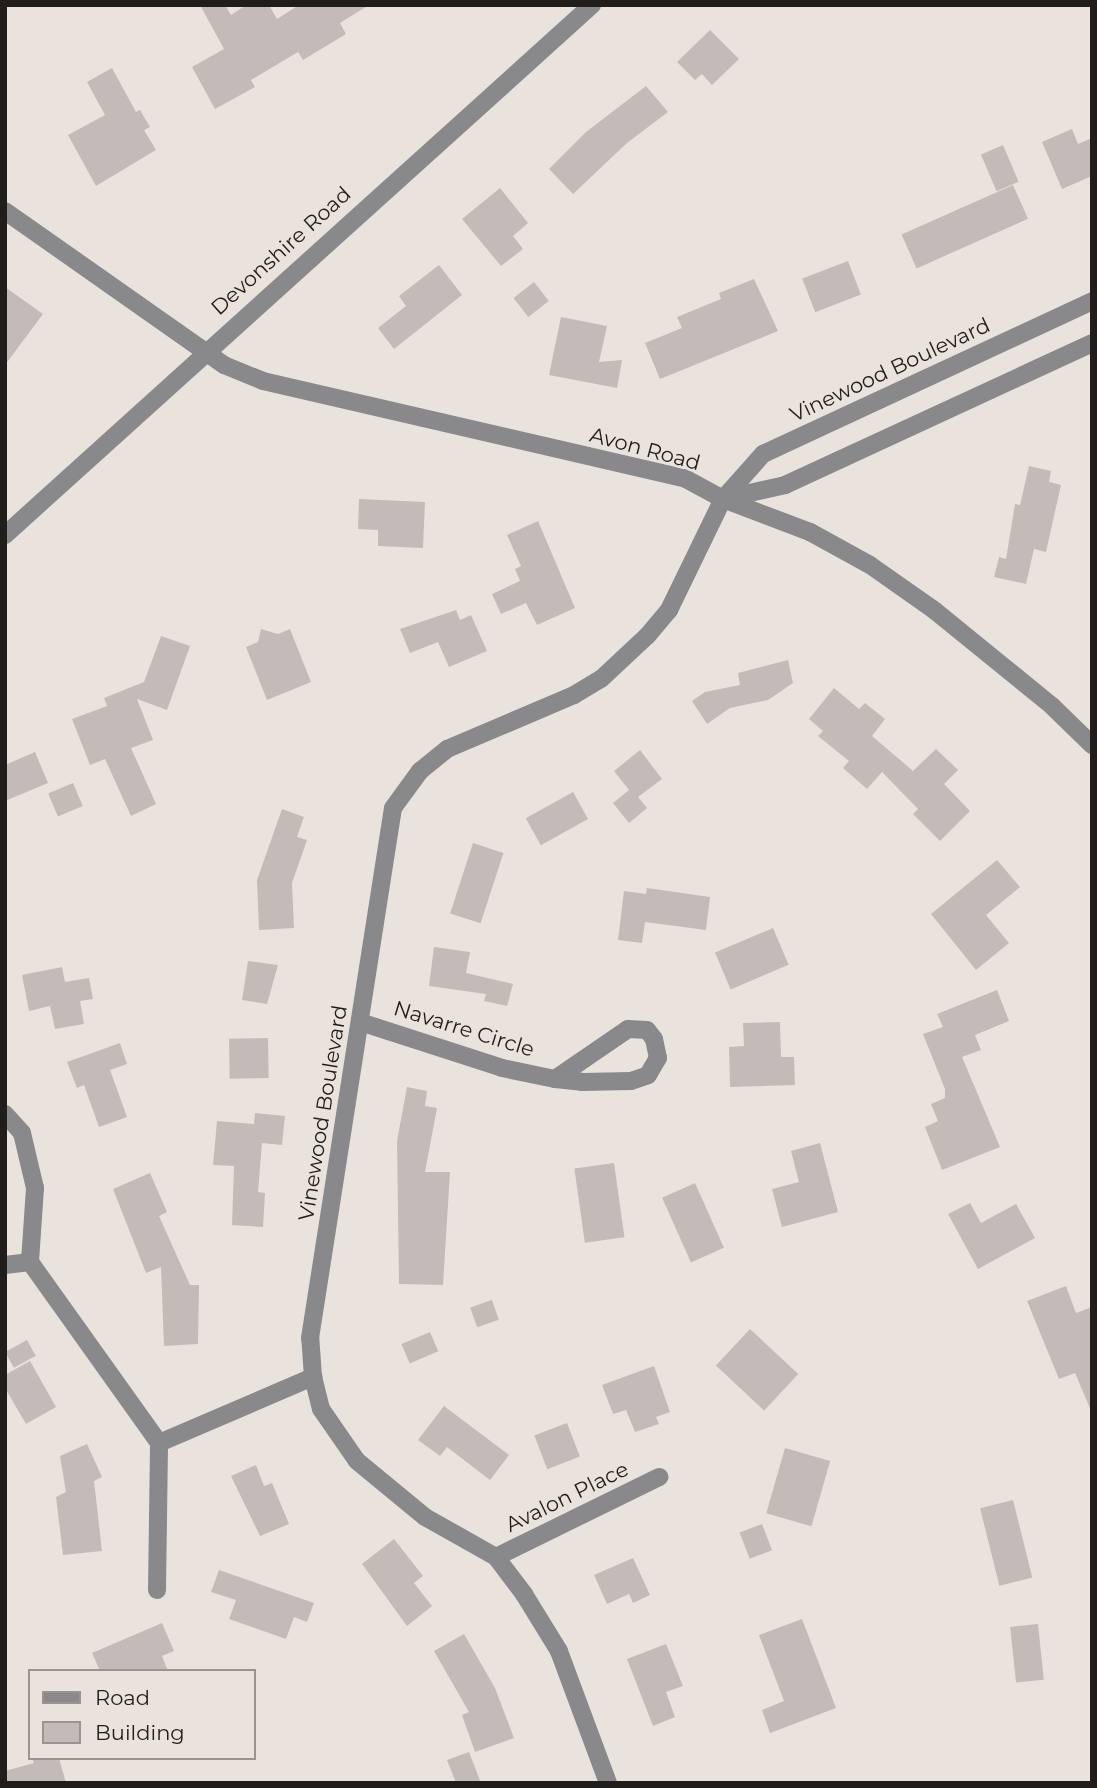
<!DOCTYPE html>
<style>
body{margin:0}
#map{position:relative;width:1097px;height:1788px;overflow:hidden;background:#eae3dd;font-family:Montserrat,sans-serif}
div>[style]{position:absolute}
.building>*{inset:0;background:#c3bbb8;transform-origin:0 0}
.minor>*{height:18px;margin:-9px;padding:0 9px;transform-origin:9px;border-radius:9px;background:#89898c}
span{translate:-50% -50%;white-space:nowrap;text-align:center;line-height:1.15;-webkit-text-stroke:5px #eae3dd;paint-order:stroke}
.street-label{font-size:21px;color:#201d1b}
.frame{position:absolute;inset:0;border:7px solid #201d1b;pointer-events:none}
.legend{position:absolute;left:28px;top:1669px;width:228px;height:91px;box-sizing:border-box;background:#eae3dd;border:2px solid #99948f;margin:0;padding:9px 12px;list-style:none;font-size:21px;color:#201d1b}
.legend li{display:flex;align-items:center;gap:14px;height:35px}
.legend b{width:35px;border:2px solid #99948f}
</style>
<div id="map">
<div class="building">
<div style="clip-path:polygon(200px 5px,225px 5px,231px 15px,246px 5px,269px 5px,277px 19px,299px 5px,369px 5px,340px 23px,346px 34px,303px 60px,298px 52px,251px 80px,255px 87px,215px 109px,192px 67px,224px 49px)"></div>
<div style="clip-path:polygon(710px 30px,739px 59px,712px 85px,702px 74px,695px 80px,677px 62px)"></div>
<div style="clip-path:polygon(112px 68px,136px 112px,140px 110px,150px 127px,144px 130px,156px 150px,96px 186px,68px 135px,105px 115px,87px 82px)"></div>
<div style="clip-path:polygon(646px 86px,668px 112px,627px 143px,573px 194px,549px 169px,586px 132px)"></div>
<div style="clip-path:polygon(1072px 129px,1078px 144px,1092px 138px,1092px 176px,1062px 189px,1042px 142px)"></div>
<div style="left:1003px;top:145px;width:40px;height:24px;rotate:67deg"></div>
<div style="left:1013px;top:185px;width:37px;height:122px;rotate:66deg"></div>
<div style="clip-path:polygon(500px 188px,528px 223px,513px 236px,523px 249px,501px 266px,462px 219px)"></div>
<div style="left:848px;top:261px;width:36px;height:49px;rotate:69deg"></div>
<div style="clip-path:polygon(439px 265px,462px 295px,394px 349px,378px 328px,406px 306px,399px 296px)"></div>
<div style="clip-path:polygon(754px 279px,778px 331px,660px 379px,645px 343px,682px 328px,677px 317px,721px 299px,719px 293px)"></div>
<div style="left:534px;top:282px;width:24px;height:26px;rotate:52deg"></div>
<div style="clip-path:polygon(5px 287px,43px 314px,5px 365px)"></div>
<div style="clip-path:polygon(561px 317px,607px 326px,599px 362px,622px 360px,617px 388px,549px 375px)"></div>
<div style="clip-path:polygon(1029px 466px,1051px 471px,1049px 482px,1061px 485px,1046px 552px,1034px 549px,1026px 584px,994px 577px,999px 557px,1006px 559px,1015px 504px,1020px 505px)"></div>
<div style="clip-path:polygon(359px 499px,425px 502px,423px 548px,378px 546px,378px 530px,358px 529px)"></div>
<div style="clip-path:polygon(538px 521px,575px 608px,537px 625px,526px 603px,501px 614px,492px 594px,520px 581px,515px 569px,521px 566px,507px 535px)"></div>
<div style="clip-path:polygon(456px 610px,460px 620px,471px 615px,487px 651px,449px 667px,438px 642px,410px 653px,400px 629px)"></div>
<div style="clip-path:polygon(261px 629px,278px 634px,290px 629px,311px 682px,267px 700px,246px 647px,258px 642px)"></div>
<div style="clip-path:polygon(161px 636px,190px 646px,167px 710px,137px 699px,153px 740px,131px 748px,156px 804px,131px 816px,105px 759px,90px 765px,72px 719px,107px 706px,104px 698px,144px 682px)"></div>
<div style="clip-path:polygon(788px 660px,793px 683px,768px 700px,730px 708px,707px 724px,692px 701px,705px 692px,740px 685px,738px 673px)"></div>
<div style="clip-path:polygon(834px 688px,859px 709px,865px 703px,885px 719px,872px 736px,913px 771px,936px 749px,958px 770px,944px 784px,970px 811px,940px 841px,913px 814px,918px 809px,882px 772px,867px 789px,843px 768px,849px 761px,818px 736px,823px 731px,809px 719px)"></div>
<div style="clip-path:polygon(640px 750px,662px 779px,638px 797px,647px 808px,629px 823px,613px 803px,629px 790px,614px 771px)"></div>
<div style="clip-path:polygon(35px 752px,48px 783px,5px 801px,5px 765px)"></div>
<div style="left:73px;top:783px;width:25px;height:27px;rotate:67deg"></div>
<div style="left:573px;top:792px;width:31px;height:54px;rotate:61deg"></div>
<div style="clip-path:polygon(282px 809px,304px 817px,297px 837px,307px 840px,292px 883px,294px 928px,259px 930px,257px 880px)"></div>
<div style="left:473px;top:843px;width:32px;height:74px;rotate:18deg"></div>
<div style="clip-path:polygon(997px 860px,1020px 887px,986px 915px,1009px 943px,976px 970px,931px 914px)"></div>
<div style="clip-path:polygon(647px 888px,710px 897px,706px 930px,645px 922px,642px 943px,618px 940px,624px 891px,646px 894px)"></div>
<div style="left:773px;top:928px;width:40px;height:63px;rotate:67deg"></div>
<div style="clip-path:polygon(434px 947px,470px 952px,466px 973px,513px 984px,507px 1006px,484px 1001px,486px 994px,429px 986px)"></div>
<div style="clip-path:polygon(248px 961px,278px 965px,267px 1004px,242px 1000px)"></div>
<div style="clip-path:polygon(62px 967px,65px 982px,89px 978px,93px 999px,80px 1001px,84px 1024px,55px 1029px,50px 1006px,29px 1011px,22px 975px)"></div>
<div style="clip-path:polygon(997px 990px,1009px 1021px,975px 1035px,981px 1050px,962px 1057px,1000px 1147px,942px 1170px,925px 1127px,938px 1121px,931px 1104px,945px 1098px,945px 1089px,923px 1034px,943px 1027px,937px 1014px)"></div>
<div style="clip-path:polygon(780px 1022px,781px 1057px,794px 1057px,795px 1085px,730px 1087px,729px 1047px,744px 1046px,743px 1023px)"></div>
<div style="left:268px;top:1038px;width:40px;height:39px;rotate:89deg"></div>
<div style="clip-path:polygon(120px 1043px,127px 1064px,110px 1070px,127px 1117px,99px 1127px,84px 1085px,77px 1088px,67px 1062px)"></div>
<div style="clip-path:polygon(407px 1087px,427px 1091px,425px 1106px,437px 1108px,425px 1172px,450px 1172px,443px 1285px,399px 1284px,397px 1141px)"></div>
<div style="clip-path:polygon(255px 1113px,285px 1116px,282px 1145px,262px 1143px,258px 1192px,265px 1193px,263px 1227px,232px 1225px,234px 1166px,213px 1165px,217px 1121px,254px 1124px)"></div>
<div style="clip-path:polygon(820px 1143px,838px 1212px,782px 1227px,772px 1189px,799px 1182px,791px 1151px)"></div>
<div style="left:614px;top:1163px;width:75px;height:40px;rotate:82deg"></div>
<div style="clip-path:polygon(150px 1173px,167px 1212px,159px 1216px,190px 1285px,199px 1285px,198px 1344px,164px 1346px,161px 1267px,146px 1273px,113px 1189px)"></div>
<div style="left:695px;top:1183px;width:71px;height:36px;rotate:66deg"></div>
<div style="clip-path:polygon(970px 1203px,981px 1223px,1016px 1204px,1035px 1238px,978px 1269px,948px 1214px)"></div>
<div style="clip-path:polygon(1066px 1286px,1076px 1313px,1092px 1307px,1092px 1413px,1075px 1373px,1059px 1379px,1027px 1301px)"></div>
<div style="left:492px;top:1300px;width:21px;height:23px;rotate:71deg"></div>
<div style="left:750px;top:1329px;width:66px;height:50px;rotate:43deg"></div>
<div style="left:430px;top:1332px;width:21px;height:31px;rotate:67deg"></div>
<div style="left:27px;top:1340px;width:18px;height:25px;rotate:61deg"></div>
<div style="clip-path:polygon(30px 1361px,56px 1407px,26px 1424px,5px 1388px,5px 1375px)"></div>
<div style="clip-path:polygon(654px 1366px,670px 1412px,656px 1417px,659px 1424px,635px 1432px,626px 1410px,613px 1414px,602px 1385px)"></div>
<div style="clip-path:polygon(444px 1406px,509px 1455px,490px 1480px,447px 1447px,440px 1456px,418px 1440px)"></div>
<div style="left:567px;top:1423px;width:36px;height:35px;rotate:69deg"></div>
<div style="clip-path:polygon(87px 1444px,102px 1477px,94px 1481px,102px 1551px,63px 1555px,56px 1497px,66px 1492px,60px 1456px)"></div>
<div style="left:785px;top:1448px;width:47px;height:68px;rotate:16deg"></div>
<div style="clip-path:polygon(256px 1465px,264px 1486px,272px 1483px,289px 1524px,260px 1536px,231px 1476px)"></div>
<div style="left:1013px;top:1500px;width:80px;height:34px;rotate:76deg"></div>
<div style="left:762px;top:1524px;width:28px;height:24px;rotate:69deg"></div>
<div style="clip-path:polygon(394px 1539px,423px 1576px,414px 1583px,432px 1606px,407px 1626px,362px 1564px)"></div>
<div style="clip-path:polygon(633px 1558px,650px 1595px,633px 1603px,629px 1594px,607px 1604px,594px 1575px)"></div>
<div style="clip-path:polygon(219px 1570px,314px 1603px,307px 1622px,294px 1617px,286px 1639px,229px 1619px,236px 1600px,211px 1592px)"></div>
<div style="clip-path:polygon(802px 1619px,836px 1708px,770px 1733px,762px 1710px,784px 1701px,759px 1635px)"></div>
<div style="clip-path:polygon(162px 1623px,174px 1651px,162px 1656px,168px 1671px,100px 1671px,92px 1653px)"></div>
<div style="left:1038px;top:1624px;width:56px;height:28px;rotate:84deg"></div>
<div style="clip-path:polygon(464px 1634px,495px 1688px,514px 1738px,475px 1752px,462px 1715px,469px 1712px,434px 1651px)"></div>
<div style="clip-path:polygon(666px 1644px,683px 1686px,666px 1692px,675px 1717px,653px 1726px,627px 1659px)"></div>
<div style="clip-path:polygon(469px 1752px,481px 1783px,456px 1783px,447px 1760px)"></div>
<div style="clip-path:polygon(32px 1758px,59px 1758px,66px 1783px,5px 1783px,5px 1771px,34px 1763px)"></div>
</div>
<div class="minor">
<div style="left:5px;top:211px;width:268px;rotate:35.1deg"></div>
<div style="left:224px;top:365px;width:42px;rotate:22.3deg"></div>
<div style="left:263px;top:381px;width:434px;rotate:13deg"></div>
<div style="left:686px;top:479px;width:42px;rotate:28.4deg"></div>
<div style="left:723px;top:499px;width:93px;rotate:20.8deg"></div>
<div style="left:810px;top:532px;width:68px;rotate:28.8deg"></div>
<div style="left:870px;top:565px;width:78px;rotate:35.1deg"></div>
<div style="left:934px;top:610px;width:152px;rotate:39.1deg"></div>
<div style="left:1052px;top:706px;width:56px;rotate:44.3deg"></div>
<div style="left:723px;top:499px;width:64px;rotate:-12.7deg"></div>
<div style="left:785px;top:485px;width:338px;rotate:-24.8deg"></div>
<div style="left:5px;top:535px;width:791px;rotate:-42.08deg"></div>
<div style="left:360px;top:1022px;width:149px;rotate:17.9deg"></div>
<div style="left:502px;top:1068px;width:54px;rotate:11.7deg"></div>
<div style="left:555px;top:1079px;width:27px;rotate:6deg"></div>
<div style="left:582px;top:1082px;width:49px;rotate:-1.2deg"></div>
<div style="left:631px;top:1081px;width:18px;rotate:-19deg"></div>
<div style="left:648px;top:1075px;width:20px;rotate:-60deg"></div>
<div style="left:658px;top:1058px;width:19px;rotate:-102deg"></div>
<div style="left:654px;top:1039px;width:11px;rotate:-128deg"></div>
<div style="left:647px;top:1030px;width:19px;rotate:-177deg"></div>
<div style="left:628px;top:1029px;width:88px;rotate:145.6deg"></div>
<div style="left:5px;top:1114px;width:25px;rotate:48deg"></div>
<div style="left:22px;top:1133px;width:57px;rotate:76.7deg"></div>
<div style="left:35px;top:1188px;width:74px;rotate:93.9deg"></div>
<div style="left:30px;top:1262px;width:222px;rotate:54.5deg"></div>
<div style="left:5px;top:1265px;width:25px;rotate:-7deg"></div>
<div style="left:159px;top:1443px;width:168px;rotate:-23.2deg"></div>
<div style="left:496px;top:1557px;width:182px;rotate:-26.1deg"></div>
<div style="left:157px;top:1590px;width:147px;rotate:-89.2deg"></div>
<div style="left:608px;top:1783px;width:141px;rotate:-110.4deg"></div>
<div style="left:559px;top:1651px;width:67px;rotate:-121.6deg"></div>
<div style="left:524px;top:1594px;width:46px;rotate:-127.1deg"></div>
<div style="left:496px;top:1557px;width:81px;rotate:-150.6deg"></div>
<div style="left:425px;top:1517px;width:88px;rotate:-140.5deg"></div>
<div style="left:357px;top:1461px;width:63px;rotate:-124.7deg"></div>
<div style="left:321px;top:1409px;width:33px;rotate:-104deg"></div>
<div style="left:313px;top:1377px;width:39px;rotate:-94deg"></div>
<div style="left:310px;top:1338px;width:536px;rotate:-81.1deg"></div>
<div style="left:393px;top:808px;width:46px;rotate:-53.9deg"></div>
<div style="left:420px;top:771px;width:35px;rotate:-39deg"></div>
<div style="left:447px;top:749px;width:138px;rotate:-23deg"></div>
<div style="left:574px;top:695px;width:31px;rotate:-31deg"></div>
<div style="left:601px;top:679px;width:64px;rotate:-43.1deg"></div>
<div style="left:648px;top:635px;width:33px;rotate:-50deg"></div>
<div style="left:669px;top:610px;width:123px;rotate:-64.1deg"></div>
<div style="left:723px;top:499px;width:60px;rotate:-48.4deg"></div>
<div style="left:763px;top:454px;width:363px;rotate:-24.9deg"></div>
</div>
<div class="street-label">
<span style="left:281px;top:251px;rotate:-42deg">Devonshire Road</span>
<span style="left:890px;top:370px;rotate:-25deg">Vinewood Boulevard</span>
<span style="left:645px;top:449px;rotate:15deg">Avon Road</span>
<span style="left:464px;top:1029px;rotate:17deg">Navarre Circle</span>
<span style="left:323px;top:1113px;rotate:-81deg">Vinewood Boulevard</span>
<span style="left:567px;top:1497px;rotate:-26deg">Avalon Place</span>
</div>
<div class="frame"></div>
<ul class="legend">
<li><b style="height:9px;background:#89898c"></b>Road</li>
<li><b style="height:19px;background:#c3bbb8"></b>Building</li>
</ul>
</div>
